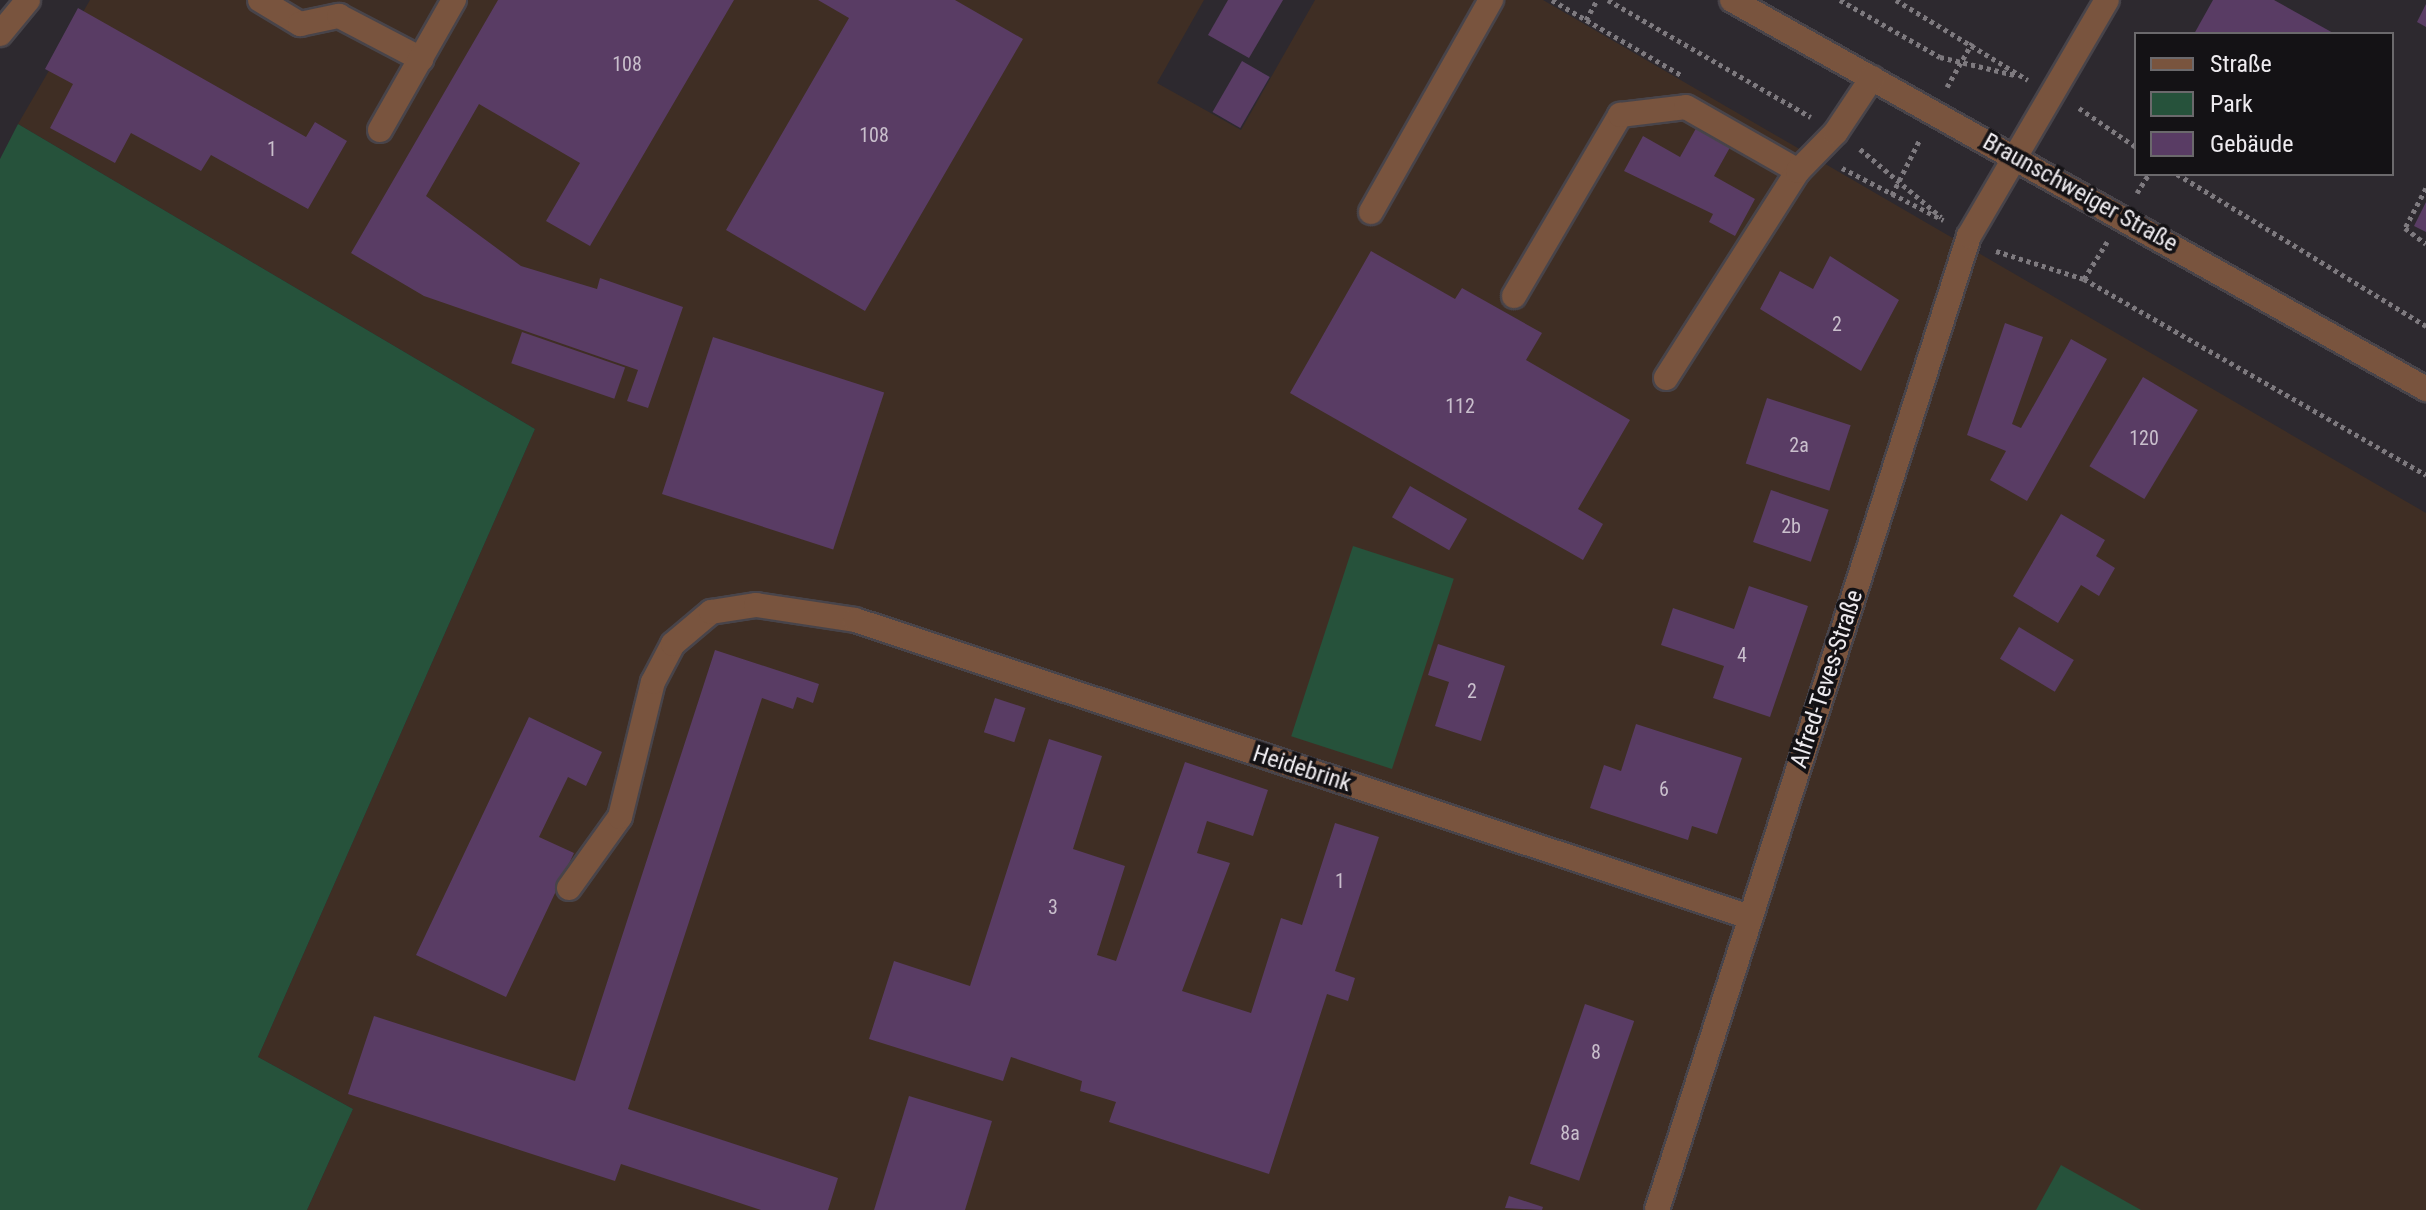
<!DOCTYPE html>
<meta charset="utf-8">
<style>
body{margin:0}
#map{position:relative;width:2426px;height:1210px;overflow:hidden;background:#2d292f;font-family:"Roboto Condensed",sans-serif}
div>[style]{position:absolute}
.commercial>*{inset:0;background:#3f2e24}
.green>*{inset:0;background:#26523b;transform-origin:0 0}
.building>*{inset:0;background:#593c64;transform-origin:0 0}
.path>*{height:5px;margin-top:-2.5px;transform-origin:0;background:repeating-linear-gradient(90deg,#7e7a7f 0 4px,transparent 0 8px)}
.roads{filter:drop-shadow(2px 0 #48444a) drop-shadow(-2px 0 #48444a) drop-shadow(0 2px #48444a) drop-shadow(0 -2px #48444a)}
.minor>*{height:24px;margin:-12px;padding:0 12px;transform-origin:12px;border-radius:12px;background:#79543e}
span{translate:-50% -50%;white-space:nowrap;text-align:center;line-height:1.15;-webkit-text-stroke:7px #141215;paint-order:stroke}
.number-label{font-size:20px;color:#c9bfcc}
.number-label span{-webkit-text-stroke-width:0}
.street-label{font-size:24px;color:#eeebef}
.legend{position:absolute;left:2134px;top:32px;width:260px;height:144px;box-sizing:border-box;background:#141215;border:2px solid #6b696c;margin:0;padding:10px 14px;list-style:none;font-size:24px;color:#eeebef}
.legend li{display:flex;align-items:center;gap:16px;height:40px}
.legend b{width:40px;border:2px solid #6b696c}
</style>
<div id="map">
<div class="commercial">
<div style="clip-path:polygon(90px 0,1204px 0,1157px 83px,1241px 130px,1315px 0,1543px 0,2426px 513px,2426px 1210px,307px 1210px,353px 1109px,258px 1057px,535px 429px,18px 124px)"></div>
</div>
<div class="green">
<div style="clip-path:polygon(18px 124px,535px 429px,258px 1057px,353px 1109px,307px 1210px,0 1210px,0 159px)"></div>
<div style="left:1353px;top:546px;width:106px;height:200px;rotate:18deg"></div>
<div style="clip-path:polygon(2061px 1165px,2141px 1210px,2036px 1210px)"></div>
</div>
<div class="building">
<div style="clip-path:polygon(498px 0,734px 0,590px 246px,546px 221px,580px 163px,479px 104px,426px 196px,521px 266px,597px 289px,600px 278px,683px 307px,648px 408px,627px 401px,638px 370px,424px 296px,351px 253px)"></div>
<div style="clip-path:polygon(818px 0,955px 0,1023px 39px,865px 311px,726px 230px,849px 18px)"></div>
<div style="clip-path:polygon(1228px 0,1283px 0,1249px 58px,1208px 35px)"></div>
<div style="clip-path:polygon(2213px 0,2274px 0,2335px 34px,2194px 34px)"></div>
<div style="clip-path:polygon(2426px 4px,2426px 27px,2417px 22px)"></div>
<div style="clip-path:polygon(78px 8px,306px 137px,315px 122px,347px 141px,308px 209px,211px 155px,201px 171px,131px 133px,115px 163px,50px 128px,73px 84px,45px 69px)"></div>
<div style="left:1242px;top:61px;width:32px;height:59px;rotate:30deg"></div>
<div style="clip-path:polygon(1699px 123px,1733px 142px,1714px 176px,1755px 199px,1735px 236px,1709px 222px,1713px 214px,1624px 171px,1643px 136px,1680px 157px)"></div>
<div style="clip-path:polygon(2426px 202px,2426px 232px,2414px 226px)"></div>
<div style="clip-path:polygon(1371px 251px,1455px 299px,1462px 288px,1542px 333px,1526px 360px,1630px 420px,1578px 509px,1603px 524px,1583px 560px,1290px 393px)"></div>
<div style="clip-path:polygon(1830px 256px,1899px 300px,1861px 371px,1760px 309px,1780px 271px,1813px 289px)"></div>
<div style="clip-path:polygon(2005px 323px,2043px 337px,2012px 424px,2021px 428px,2071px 339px,2107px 359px,2027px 501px,1990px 480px,2006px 451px,1967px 435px)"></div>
<div style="left:522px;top:332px;width:109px;height:33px;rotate:19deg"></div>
<div style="left:713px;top:337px;width:180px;height:165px;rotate:18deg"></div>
<div style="left:2143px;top:377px;width:64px;height:104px;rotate:31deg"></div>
<div style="left:1767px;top:398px;width:88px;height:69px;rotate:18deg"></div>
<div style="left:1410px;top:486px;width:66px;height:36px;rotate:30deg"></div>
<div style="left:1771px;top:490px;width:61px;height:55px;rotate:19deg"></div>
<div style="clip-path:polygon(2061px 514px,2105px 540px,2096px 556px,2115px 568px,2099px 596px,2081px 585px,2058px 623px,2013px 596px)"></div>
<div style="clip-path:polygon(1749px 586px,1808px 606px,1770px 717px,1713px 698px,1724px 666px,1661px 645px,1673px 608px,1734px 629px)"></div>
<div style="left:2019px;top:627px;width:64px;height:37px;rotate:31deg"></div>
<div style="clip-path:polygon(1438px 644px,1505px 666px,1481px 741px,1435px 726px,1449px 682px,1428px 675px)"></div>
<div style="clip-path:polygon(715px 650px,819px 684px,813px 703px,797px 697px,793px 709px,762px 698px,628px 1109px,838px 1178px,828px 1210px,761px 1210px,621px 1164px,615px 1181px,348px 1094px,374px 1016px,575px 1081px)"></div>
<div style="left:995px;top:698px;width:32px;height:36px;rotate:18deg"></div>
<div style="clip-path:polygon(529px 717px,602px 752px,586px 786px,568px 777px,539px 837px,574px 853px,506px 997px,416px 955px)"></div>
<div style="clip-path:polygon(1636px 724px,1742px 758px,1717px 834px,1692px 826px,1688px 840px,1590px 808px,1604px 765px,1621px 771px)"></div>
<div style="clip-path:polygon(1049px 739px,1102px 756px,1073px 849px,1125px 866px,1097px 955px,1116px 961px,1185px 762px,1268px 790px,1253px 836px,1207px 821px,1197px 853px,1230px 863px,1182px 991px,1251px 1013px,1281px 918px,1302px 925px,1335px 823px,1379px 837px,1335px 971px,1355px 978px,1348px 1001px,1327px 994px,1269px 1174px,1109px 1122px,1116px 1102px,1080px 1091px,1082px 1081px,1011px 1057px,1003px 1081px,869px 1039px,894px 961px,970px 986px)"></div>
<div style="left:1585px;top:1004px;width:52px;height:169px;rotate:19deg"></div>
<div style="clip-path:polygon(909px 1096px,992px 1121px,965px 1210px,874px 1210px)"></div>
<div style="clip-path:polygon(1509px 1196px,1543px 1207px,1542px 1210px,1505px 1208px)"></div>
</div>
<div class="path">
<div style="left:1552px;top:0;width:149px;rotate:30.2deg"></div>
<div style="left:1608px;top:0;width:234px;rotate:30deg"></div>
<div style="left:1840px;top:0;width:115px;rotate:29.7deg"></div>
<div style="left:1940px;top:57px;width:77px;rotate:13.5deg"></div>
<div style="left:1896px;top:0;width:154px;rotate:31.2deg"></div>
<div style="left:1586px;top:20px;width:23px;rotate:-61deg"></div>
<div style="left:1947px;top:87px;width:51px;rotate:-60.4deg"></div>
<div style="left:2079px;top:108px;width:69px;rotate:34.4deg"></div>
<div style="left:1860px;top:149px;width:106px;rotate:40deg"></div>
<div style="left:1842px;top:168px;width:114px;rotate:27.2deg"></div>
<div style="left:2177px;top:174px;width:292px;rotate:31.4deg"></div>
<div style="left:2426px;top:188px;width:45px;rotate:117.7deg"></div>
<div style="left:2405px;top:228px;width:26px;rotate:37deg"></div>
<div style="left:2137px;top:193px;width:22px;rotate:-58deg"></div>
<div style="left:1892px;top:195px;width:63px;rotate:-63.4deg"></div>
<div style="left:1996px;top:251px;width:92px;rotate:17.7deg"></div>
<div style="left:2084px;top:279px;width:394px;rotate:29.8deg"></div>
<div style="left:2084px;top:279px;width:44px;rotate:-58.1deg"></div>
</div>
<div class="roads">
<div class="minor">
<div style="left:260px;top:0;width:47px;rotate:31deg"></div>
<div style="left:300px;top:24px;width:40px;rotate:-12deg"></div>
<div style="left:339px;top:16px;width:93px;rotate:27.7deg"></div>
<div style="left:1732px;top:0;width:796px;rotate:29.27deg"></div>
<div style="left:0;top:34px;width:44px;rotate:-50.5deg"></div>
<div style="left:380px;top:130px;width:150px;rotate:-60.4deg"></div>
<div style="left:1371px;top:212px;width:244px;rotate:-60.5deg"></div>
<div style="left:1514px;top:296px;width:210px;rotate:-59.6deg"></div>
<div style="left:1620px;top:115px;width:66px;rotate:-6.9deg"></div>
<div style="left:1686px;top:107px;width:129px;rotate:29.7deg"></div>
<div style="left:1666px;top:378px;width:246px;rotate:-57.5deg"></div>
<div style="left:1798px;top:171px;width:54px;rotate:-45.7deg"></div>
<div style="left:1836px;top:132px;width:65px;rotate:-56.3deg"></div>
<div style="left:569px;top:888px;width:87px;rotate:-54.3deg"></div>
<div style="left:620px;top:817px;width:139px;rotate:-76.3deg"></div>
<div style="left:653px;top:682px;width:43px;rotate:-62.2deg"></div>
<div style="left:673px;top:644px;width:50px;rotate:-40.1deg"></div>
<div style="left:711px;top:612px;width:46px;rotate:-8.8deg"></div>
<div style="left:756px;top:605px;width:100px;rotate:8.6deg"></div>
<div style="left:855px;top:620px;width:943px;rotate:18.36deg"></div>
<div style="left:1657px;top:1210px;width:1023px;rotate:-72.24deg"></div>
<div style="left:1969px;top:236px;width:273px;rotate:-59.7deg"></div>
</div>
</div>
<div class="number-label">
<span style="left:627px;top:64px">108</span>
<span style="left:874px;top:135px">108</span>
<span style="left:272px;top:149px">1</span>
<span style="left:1837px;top:324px">2</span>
<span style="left:1460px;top:406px">112</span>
<span style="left:2144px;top:438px">120</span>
<span style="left:1799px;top:445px">2a</span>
<span style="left:1791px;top:526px">2b</span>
<span style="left:1742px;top:655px">4</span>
<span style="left:1472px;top:691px">2</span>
<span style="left:1664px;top:789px">6</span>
<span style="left:1340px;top:881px">1</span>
<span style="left:1053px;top:907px">3</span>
<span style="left:1596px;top:1052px">8</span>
<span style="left:1570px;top:1133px">8a</span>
</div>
<div class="street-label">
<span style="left:2080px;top:193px;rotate:29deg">Braunschweiger Straße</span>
<span style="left:1827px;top:679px;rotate:-72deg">Alfred-Teves-Straße</span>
<span style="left:1302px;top:769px;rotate:18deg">Heidebrink</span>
</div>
<ul class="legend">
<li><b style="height:10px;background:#79543e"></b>Straße</li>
<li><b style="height:22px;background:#26523b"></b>Park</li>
<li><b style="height:22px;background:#593c64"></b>Gebäude</li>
</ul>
</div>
